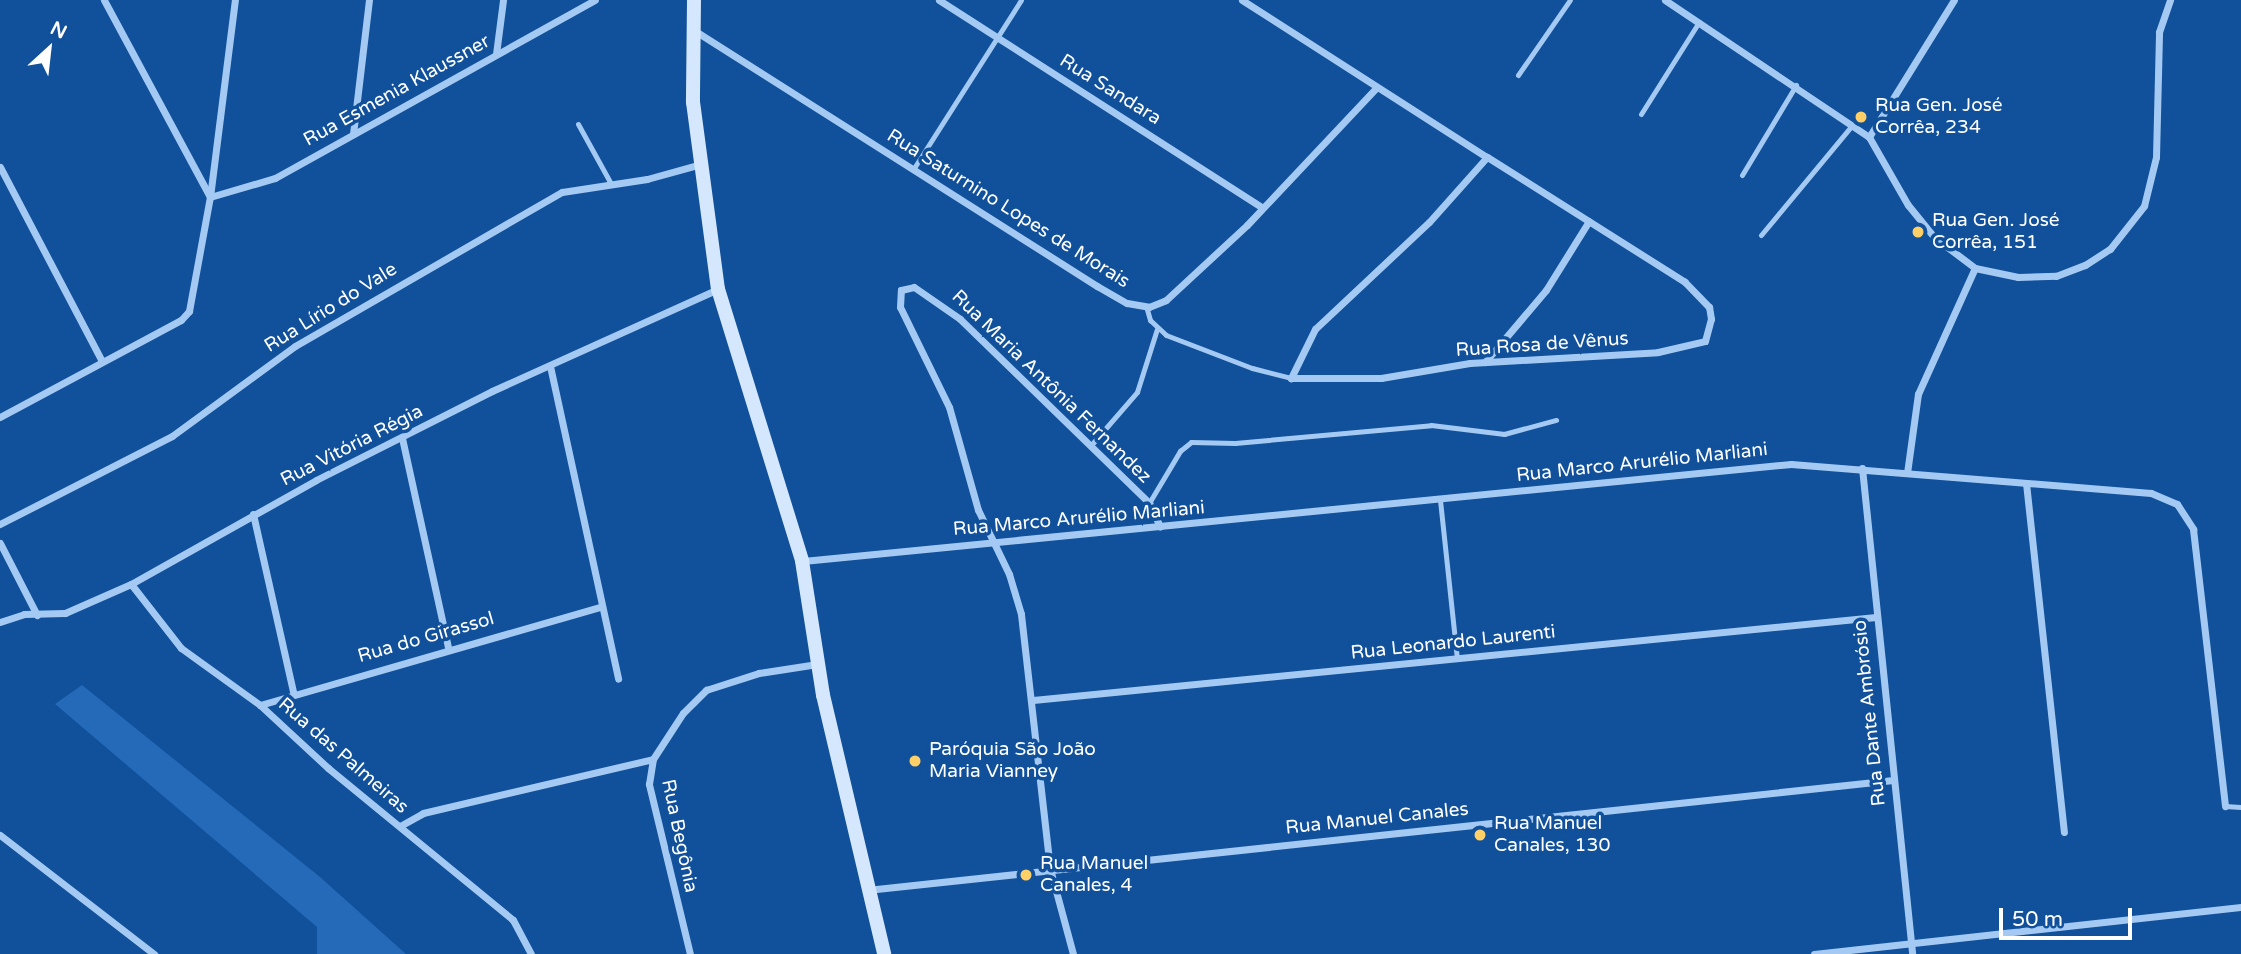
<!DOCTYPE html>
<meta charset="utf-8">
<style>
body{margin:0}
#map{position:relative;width:2241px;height:954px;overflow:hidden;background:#11509a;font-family:"Varela Round",sans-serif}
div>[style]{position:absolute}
.green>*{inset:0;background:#246ab8}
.lane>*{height:5px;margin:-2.5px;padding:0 2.5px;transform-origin:2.5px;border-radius:2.5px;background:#a4caf4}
.street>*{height:7px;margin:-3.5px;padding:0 3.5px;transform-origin:3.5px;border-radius:3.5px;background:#a4caf4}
.secondary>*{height:14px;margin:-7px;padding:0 7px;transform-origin:7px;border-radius:7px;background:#d4e7fd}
.dots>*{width:19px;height:19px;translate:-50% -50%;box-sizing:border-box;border:4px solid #11509a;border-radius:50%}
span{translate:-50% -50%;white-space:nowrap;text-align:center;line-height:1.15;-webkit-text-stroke:7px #11509a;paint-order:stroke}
.street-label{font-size:19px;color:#fff}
.poi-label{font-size:19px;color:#fff}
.left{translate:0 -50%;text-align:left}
.north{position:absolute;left:14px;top:14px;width:70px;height:70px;-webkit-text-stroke:5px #11509a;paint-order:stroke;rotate:27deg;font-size:19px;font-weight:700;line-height:28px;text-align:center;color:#fff}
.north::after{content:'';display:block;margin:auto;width:24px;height:32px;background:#fff;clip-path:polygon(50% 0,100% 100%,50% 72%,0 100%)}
.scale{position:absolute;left:1999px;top:908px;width:133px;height:32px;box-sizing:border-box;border:4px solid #fff;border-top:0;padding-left:9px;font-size:21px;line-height:24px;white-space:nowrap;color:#fff;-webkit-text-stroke:5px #11509a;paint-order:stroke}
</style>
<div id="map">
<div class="green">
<div style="clip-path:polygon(82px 685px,320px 877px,406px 954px,317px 954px,317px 927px,55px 704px)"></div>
</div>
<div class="lane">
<div style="left:1518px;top:75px;width:91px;rotate:-55.3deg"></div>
<div style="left:1641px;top:114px;width:109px;rotate:-57.8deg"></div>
<div style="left:578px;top:124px;width:66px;rotate:61.1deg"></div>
<div style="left:914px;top:168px;width:199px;rotate:-57.5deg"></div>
<div style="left:1742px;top:175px;width:105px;rotate:-59deg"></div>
<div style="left:1761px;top:235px;width:144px;rotate:-50.3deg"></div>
<div style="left:1146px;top:306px;width:15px;rotate:74deg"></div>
<div style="left:1150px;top:320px;width:22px;rotate:43deg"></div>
<div style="left:1166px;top:335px;width:92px;rotate:21deg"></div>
<div style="left:1252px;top:368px;width:40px;rotate:14.4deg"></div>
<div style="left:1092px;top:444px;width:69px;rotate:-49.1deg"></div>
<div style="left:1137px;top:392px;width:66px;rotate:-72.4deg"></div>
<div style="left:1440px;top:500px;width:160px;rotate:83.9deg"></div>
<div style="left:1149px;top:503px;width:61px;rotate:-59.2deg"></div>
<div style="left:1180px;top:451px;width:14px;rotate:-39deg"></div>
<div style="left:1191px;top:442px;width:44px;rotate:1.3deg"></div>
<div style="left:1235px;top:443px;width:197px;rotate:-5.2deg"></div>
<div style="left:1431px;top:425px;width:74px;rotate:7deg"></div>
<div style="left:1504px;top:434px;width:54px;rotate:-15.1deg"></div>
<div style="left:2225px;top:806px;width:16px;rotate:4deg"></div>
</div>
<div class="street">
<div style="left:104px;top:0;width:224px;rotate:61.7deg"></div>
<div style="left:939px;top:0;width:384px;rotate:32.7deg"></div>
<div style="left:1242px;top:0;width:291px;rotate:32.7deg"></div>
<div style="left:1487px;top:157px;width:87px;rotate:131.7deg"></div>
<div style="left:1429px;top:222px;width:156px;rotate:136.8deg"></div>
<div style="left:1315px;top:329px;width:55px;rotate:116.1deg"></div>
<div style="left:1291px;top:378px;width:90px"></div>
<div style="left:1381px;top:378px;width:90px;rotate:-9.6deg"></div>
<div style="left:1470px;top:363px;width:188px;rotate:-3.3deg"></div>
<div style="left:1658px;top:352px;width:48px;rotate:-13.2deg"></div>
<div style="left:1705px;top:341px;width:23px;rotate:-75deg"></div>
<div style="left:1711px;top:319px;width:12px;rotate:-99deg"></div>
<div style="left:1709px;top:307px;width:35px;rotate:-134deg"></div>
<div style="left:1685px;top:282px;width:234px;rotate:-147.7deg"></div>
<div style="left:1665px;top:0;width:246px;rotate:33.9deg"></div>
<div style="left:1869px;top:137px;width:78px;rotate:60.2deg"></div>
<div style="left:1908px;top:205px;width:41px;rotate:50.9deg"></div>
<div style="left:1934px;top:237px;width:51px;rotate:37.1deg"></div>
<div style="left:1975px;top:268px;width:44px;rotate:11.8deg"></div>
<div style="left:2018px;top:277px;width:38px;rotate:-2deg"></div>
<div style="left:2056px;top:276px;width:31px;rotate:-21deg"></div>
<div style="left:2085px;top:265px;width:30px;rotate:-33deg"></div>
<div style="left:2110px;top:249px;width:55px;rotate:-51.7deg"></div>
<div style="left:2144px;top:206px;width:50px;rotate:-76.2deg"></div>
<div style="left:2156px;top:157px;width:125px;rotate:-88.6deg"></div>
<div style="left:2159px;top:32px;width:34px;rotate:-71deg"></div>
<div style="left:692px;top:29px;width:480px;rotate:32.4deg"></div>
<div style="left:1097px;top:286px;width:34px;rotate:30deg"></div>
<div style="left:1127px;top:303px;width:22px;rotate:10deg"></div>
<div style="left:1149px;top:307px;width:18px;rotate:-22deg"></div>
<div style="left:1166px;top:300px;width:110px;rotate:-42.8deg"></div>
<div style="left:1247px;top:225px;width:188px;rotate:-46.7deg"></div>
<div style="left:496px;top:54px;width:54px;rotate:-82.6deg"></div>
<div style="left:353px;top:134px;width:135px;rotate:-83.2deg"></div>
<div style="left:1869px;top:137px;width:161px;rotate:-58.2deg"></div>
<div style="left:0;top:167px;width:219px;rotate:62.3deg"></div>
<div style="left:210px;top:197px;width:68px;rotate:-16.3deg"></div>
<div style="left:275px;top:178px;width:366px;rotate:-29.1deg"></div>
<div style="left:1485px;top:362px;width:94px;rotate:-49.7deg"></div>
<div style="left:1546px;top:290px;width:81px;rotate:-58.1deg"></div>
<div style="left:550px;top:366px;width:320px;rotate:77.7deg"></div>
<div style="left:0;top:417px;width:205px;rotate:-28.2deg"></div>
<div style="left:181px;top:320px;width:12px;rotate:-48deg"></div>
<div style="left:189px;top:311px;width:116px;rotate:-79.6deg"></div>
<div style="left:210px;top:197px;width:199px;rotate:-82.8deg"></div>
<div style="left:402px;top:438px;width:215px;rotate:77.6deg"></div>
<div style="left:1862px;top:468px;width:489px;rotate:84.1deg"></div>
<div style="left:1907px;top:473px;width:80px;rotate:-82.1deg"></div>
<div style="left:1918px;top:394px;width:138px;rotate:-65.7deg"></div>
<div style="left:2026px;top:483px;width:351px;rotate:83.8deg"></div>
<div style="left:253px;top:514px;width:182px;rotate:77.3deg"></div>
<div style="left:0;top:524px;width:193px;rotate:-27.1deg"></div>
<div style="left:172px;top:436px;width:152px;rotate:-36.2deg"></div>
<div style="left:295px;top:346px;width:308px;rotate:-30deg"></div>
<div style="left:562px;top:192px;width:86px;rotate:-8.7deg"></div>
<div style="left:647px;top:179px;width:53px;rotate:-15.4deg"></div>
<div style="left:0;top:543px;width:81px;rotate:62.8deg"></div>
<div style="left:803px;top:561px;width:993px;rotate:-5.61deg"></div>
<div style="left:1791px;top:464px;width:361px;rotate:4.6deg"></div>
<div style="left:2151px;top:493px;width:28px;rotate:23deg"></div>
<div style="left:2177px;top:504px;width:30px;rotate:57deg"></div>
<div style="left:2193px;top:529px;width:279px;rotate:83.4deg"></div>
<div style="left:131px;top:584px;width:81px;rotate:52deg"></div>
<div style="left:181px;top:648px;width:97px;rotate:35.8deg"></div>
<div style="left:260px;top:705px;width:93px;rotate:42.8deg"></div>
<div style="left:328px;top:768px;width:239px;rotate:39.4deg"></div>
<div style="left:513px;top:920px;width:38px;rotate:62deg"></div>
<div style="left:0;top:622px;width:25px;rotate:-18deg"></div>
<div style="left:24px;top:614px;width:41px;rotate:-1.4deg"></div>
<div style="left:65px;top:613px;width:72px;rotate:-23.7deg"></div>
<div style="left:131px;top:584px;width:212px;rotate:-29.3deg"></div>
<div style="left:316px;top:480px;width:197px;rotate:-26.8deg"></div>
<div style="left:492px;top:391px;width:248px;rotate:-24.3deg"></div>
<div style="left:1033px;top:700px;width:847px;rotate:-5.62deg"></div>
<div style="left:260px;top:705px;width:356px;rotate:-16.1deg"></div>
<div style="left:400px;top:826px;width:26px;rotate:-29deg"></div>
<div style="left:423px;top:813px;width:236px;rotate:-13.2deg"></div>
<div style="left:0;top:835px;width:195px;rotate:37.7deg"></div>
<div style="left:867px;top:890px;width:1032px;rotate:-6.12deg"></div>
<div style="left:690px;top:954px;width:175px;rotate:-103.6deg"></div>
<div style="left:649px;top:784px;width:25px;rotate:-81deg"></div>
<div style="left:653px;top:759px;width:55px;rotate:-56.9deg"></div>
<div style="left:683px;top:713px;width:33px;rotate:-45deg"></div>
<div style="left:706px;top:690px;width:56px;rotate:-17.8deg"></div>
<div style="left:759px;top:673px;width:59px;rotate:-8.8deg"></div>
<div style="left:1073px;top:954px;width:88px;rotate:-105.1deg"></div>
<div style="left:1050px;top:869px;width:257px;rotate:-96.5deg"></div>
<div style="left:1021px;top:614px;width:42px;rotate:-106.7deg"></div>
<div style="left:1009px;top:574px;width:71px;rotate:-115.8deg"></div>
<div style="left:978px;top:510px;width:107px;rotate:-105.7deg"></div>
<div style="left:949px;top:407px;width:111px;rotate:-116.1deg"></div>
<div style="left:900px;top:307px;width:17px;rotate:-87deg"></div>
<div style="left:901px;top:290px;width:13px;rotate:-13deg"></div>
<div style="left:914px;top:287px;width:56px;rotate:34.8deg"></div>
<div style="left:960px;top:319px;width:264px;rotate:44.2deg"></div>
<div style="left:1149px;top:503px;width:26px;rotate:65deg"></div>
<div style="left:1814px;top:954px;width:430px;rotate:-6.3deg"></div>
</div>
<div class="secondary">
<div style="left:694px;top:0;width:102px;rotate:90.6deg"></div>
<div style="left:693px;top:102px;width:189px;rotate:82.4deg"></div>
<div style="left:718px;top:289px;width:285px;rotate:72.8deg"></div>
<div style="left:802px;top:561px;width:136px;rotate:81.1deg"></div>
<div style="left:823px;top:695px;width:266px;rotate:76.7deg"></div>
</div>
<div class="dots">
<div style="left:1861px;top:117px;background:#ffd067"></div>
<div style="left:1918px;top:232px;background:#ffd067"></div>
<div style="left:915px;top:761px;background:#ffd067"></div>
<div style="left:1480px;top:835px;background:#ffd067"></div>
<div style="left:1026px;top:875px;background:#ffd067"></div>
</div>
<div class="street-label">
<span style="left:1110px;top:90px;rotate:32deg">Rua Sandara</span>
<span style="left:397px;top:91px;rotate:-29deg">Rua Esmenia Klaussner</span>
<span style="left:1008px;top:209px;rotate:32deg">Rua Saturnino Lopes de Morais</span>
<span style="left:331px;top:308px;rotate:-32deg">Rua Lírio do Vale</span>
<span style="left:1542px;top:345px;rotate:-4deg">Rua Rosa de Vênus</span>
<span style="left:1051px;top:387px;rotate:44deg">Rua Maria Antônia Fernandez</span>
<span style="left:352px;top:446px;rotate:-27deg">Rua Vitória Régia</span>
<span style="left:1642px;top:463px;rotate:-6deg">Rua Marco Arurélio Marliani</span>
<span style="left:1079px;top:519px;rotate:-5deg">Rua Marco Arurélio Marliani</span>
<span style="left:426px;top:638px;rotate:-16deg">Rua do Girassol</span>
<span style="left:1453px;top:643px;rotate:-6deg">Rua Leonardo Laurenti</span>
<span style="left:1870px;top:713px;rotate:-96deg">Rua Dante Ambrósio</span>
<span style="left:343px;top:756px;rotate:41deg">Rua das Palmeiras</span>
<span style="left:1377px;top:819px;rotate:-6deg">Rua Manuel Canales</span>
<span style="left:679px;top:836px;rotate:78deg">Rua Begônia</span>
</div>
<div class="poi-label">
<span class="left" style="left:1875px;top:117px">Rua Gen. José<br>Corrêa, 234</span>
<span class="left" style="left:1932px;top:232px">Rua Gen. José<br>Corrêa, 151</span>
<span class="left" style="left:929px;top:761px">Paróquia São João<br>Maria Vianney</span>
<span class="left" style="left:1494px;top:835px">Rua Manuel<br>Canales, 130</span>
<span class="left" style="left:1040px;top:875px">Rua Manuel<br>Canales, 4</span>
</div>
<div class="north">N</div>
<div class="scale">50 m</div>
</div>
